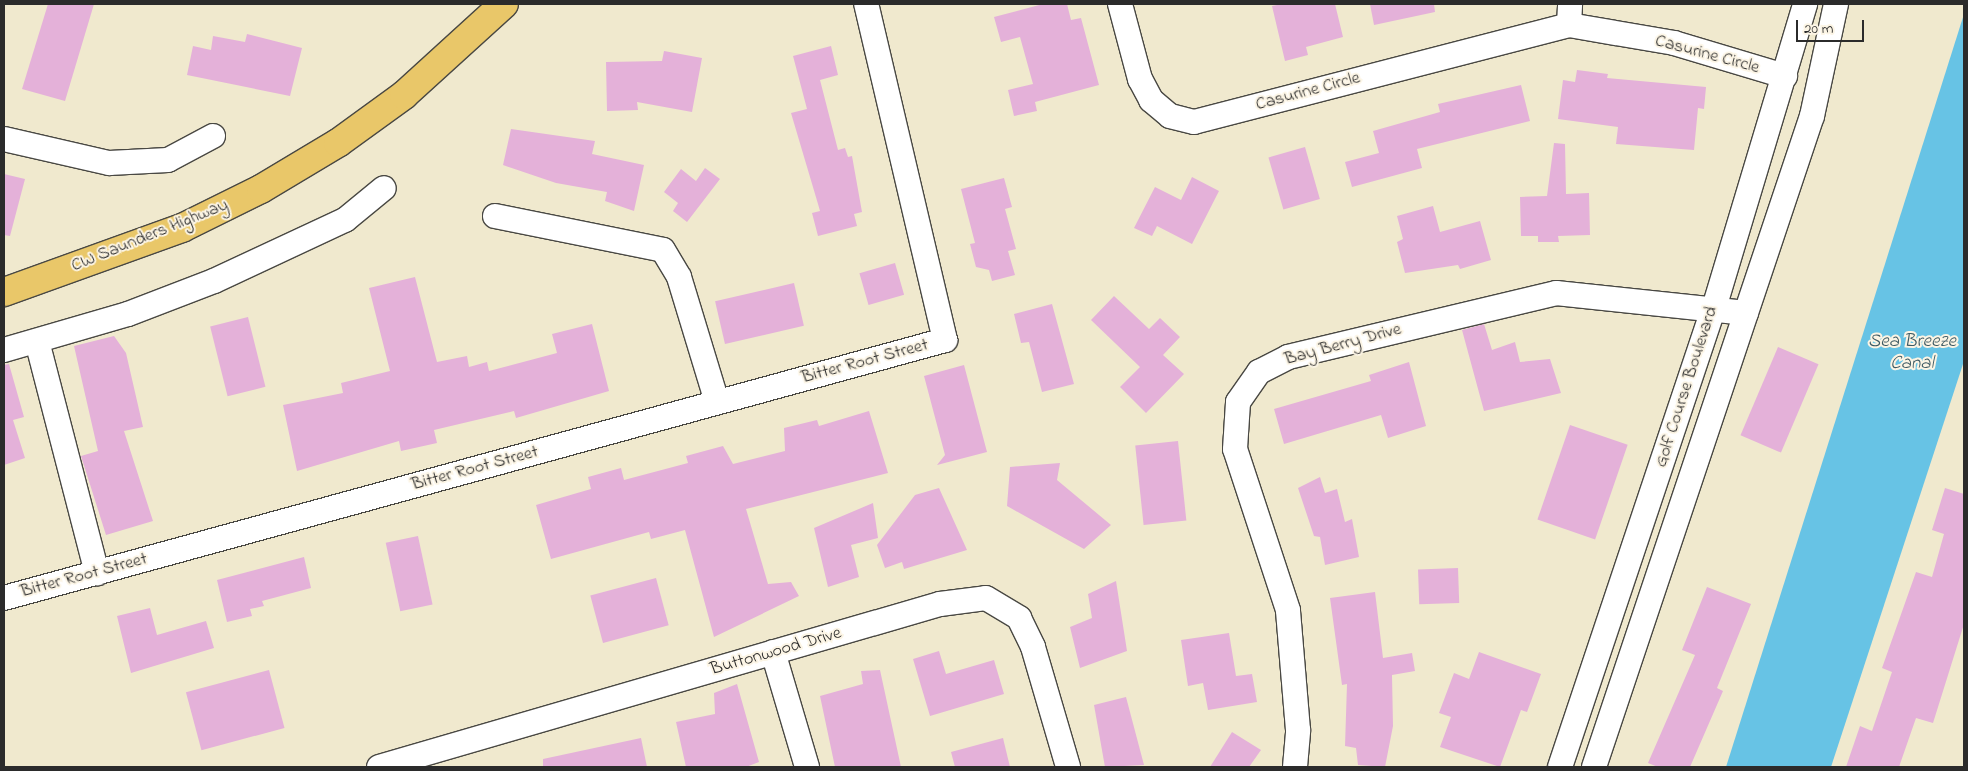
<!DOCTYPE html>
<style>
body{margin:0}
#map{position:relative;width:1968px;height:771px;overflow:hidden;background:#f0e9ce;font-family:"Indie Flower",sans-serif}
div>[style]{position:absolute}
.water>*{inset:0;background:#67c3e5}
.building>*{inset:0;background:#e4b1d9;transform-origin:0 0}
.roads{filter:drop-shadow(1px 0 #494843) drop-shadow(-1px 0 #494843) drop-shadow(0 1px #494843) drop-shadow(0 -1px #494843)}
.minor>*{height:24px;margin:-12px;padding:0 12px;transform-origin:12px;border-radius:12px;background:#fff}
.major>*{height:28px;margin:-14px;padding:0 14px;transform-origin:14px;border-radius:14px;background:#e9c769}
span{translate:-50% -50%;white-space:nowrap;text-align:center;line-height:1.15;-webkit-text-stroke:4px #fcf5e5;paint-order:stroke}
.street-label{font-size:18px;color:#2b2b2b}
.water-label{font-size:19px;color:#3d5963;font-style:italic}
.frame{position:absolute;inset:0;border:5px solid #2b2b2b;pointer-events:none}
.scale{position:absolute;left:1796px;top:20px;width:68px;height:22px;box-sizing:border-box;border:2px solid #2b2b2b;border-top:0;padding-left:6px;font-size:15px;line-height:18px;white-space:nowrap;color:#2b2b2b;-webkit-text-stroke:4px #fcf5e5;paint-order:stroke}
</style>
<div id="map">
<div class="water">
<div style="clip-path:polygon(1964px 14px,1964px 361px,1831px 767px,1726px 767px)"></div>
</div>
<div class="building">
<div style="clip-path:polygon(48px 4px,94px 4px,65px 101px,22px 89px)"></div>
<div style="clip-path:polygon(1043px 4px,1067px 4px,1071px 20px,1081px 18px,1099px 85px,1035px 102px,1037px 111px,1014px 116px,1008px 90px,1033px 84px,1020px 37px,1001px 42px,994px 17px)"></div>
<div style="clip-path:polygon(1282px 4px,1335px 4px,1343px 37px,1306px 47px,1308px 55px,1285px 61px,1272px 6px)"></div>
<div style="clip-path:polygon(1370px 4px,1434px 4px,1435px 12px,1374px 25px)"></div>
<div style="clip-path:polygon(247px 34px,302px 48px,290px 96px,187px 75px,193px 46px,211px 50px,213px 36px,245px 42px)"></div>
<div style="clip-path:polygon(831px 46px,838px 75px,820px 80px,838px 150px,845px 148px,848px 157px,852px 156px,862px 212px,854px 214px,857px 226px,818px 236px,812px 213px,820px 211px,818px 204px,791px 113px,807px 109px,793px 56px)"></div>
<div style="clip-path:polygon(664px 51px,702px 58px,692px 112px,637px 102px,638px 110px,607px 111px,606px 62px,662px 61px)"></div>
<div style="clip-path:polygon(1577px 70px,1608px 74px,1607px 78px,1706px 87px,1704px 109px,1698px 108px,1694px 150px,1616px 144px,1618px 127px,1558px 119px,1563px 80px,1575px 82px)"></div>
<div style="clip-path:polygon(1521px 85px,1530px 121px,1417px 149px,1422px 168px,1352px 187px,1345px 162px,1379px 153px,1373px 131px,1440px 112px,1438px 104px)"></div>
<div style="clip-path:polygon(511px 129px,595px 141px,592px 154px,644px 165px,634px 211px,605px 201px,607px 192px,556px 183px,503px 165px)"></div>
<div style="clip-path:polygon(1554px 143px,1565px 144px,1566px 194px,1589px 193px,1590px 235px,1558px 236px,1559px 242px,1538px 242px,1538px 236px,1521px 236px,1520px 197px,1547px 196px)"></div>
<div style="left:1305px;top:147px;width:54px;height:38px;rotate:74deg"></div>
<div style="clip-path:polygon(705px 168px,720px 179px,687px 222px,673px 211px,678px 203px,664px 192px,681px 169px,696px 181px)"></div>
<div style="clip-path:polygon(4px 174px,25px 179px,10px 236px,4px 235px)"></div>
<div style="clip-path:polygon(1192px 177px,1219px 191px,1192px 244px,1157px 226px,1152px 236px,1134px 228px,1155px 187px,1181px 200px)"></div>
<div style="clip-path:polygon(1004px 178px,1012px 207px,1005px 209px,1016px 249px,1008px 251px,1015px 275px,992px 281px,989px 270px,976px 267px,970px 244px,975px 243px,961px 189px)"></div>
<div style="clip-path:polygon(1433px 206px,1440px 232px,1480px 221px,1491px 260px,1460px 269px,1458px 265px,1405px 273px,1397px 242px,1403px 239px,1397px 216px)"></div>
<div style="left:895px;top:263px;width:33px;height:37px;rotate:74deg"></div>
<div style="clip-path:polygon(415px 277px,437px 362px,467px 356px,469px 367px,487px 362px,489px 371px,557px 353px,552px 334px,592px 324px,609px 391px,516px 418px,514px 411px,434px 430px,437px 443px,401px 451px,399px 441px,297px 471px,283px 405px,343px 393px,341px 383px,390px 371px,369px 288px)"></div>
<div style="left:794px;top:283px;width:44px;height:81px;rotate:77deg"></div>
<div style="clip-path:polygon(1114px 296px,1149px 329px,1160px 318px,1180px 337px,1163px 355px,1184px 374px,1146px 413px,1120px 387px,1140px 367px,1091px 320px)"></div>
<div style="clip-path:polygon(1052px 304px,1074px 384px,1042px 392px,1029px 342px,1021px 343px,1014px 314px)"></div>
<div style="left:248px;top:317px;width:72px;height:39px;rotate:76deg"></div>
<div style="clip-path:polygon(1484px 324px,1492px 350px,1515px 342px,1520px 362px,1550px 359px,1561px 393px,1484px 411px,1462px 330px)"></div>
<div style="clip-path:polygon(114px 336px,126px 353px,143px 427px,124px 431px,153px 521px,106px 535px,81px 456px,98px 451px,74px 346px)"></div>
<div style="left:1778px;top:347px;width:44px;height:96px;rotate:23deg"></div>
<div style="clip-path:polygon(1409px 362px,1426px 426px,1388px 438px,1381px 415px,1284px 444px,1274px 409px,1371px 381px,1369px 375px)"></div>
<div style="clip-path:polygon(9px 364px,24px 417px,13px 420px,25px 458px,4px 465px,4px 365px)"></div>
<div style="clip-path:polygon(964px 365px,987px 452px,937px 465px,945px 455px,924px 376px)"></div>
<div style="clip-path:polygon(869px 411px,888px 473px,746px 509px,768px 584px,791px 582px,799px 596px,714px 637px,685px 530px,651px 539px,649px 532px,551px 559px,536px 505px,591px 489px,588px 477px,621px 468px,624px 480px,688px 463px,686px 456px,723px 446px,733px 464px,785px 451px,784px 428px,817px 420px,819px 426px)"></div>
<div style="left:1570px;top:425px;width:61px;height:100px;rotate:19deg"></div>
<div style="left:1178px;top:441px;width:80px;height:43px;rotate:84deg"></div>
<div style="clip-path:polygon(1060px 463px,1057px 480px,1111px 525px,1084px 549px,1007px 506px,1010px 467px)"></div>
<div style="clip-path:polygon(1320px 477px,1325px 493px,1337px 489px,1345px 522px,1352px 519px,1359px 557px,1325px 565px,1320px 537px,1314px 536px,1298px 488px)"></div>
<div style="clip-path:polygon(939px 488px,967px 550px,904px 569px,902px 562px,885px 568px,877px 545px,915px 495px)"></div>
<div style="clip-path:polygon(1945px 488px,1964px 494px,1964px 624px,1933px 723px,1916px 718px,1899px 767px,1846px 767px,1860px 726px,1872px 731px,1892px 672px,1882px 668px,1916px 572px,1932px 577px,1944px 534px,1932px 530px)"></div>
<div style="clip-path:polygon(873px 503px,878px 538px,851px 545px,859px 577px,828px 587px,814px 528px)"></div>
<div style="left:418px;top:536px;width:70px;height:33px;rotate:78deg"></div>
<div style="clip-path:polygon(304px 557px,311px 588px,262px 601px,264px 606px,250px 609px,252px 616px,227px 622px,217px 580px)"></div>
<div style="left:1458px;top:568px;width:35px;height:40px;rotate:88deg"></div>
<div style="left:656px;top:578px;width:49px;height:68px;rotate:75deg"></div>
<div style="clip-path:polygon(1116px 581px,1127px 651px,1080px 668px,1070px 627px,1092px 618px,1088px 594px)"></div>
<div style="clip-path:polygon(1707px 587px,1751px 604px,1717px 688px,1723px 691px,1690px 767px,1658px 767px,1648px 763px,1695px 655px,1682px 650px)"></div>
<div style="clip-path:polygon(1375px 592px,1383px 658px,1412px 653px,1415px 671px,1392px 675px,1393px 726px,1385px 767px,1358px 765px,1356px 748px,1345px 746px,1347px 684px,1342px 685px,1330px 598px)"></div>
<div style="clip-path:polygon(150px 608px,157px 635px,206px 621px,214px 648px,131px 673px,117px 616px)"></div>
<div style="clip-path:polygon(1229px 633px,1236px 676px,1252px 674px,1257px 702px,1208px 710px,1203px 683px,1188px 686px,1181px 640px)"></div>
<div style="clip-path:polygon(939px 651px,946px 674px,994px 660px,1004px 694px,930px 716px,913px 659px)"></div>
<div style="clip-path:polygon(1479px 652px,1541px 674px,1527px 712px,1521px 710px,1500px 767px,1440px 747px,1451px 717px,1439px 713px,1454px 673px,1469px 679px)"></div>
<div style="left:269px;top:670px;width:60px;height:86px;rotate:75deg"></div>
<div style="clip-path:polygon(880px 670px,901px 767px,835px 767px,820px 696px,863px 684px,861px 671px)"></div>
<div style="clip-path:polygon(737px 684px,759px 762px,746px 767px,686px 767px,676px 722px,715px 714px,714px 693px)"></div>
<div style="clip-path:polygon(1126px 697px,1144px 765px,1105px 767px,1094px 705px)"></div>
<div style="clip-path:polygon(1232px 732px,1261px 750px,1249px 767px,1210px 767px)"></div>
<div style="clip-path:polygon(641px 738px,647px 767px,543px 767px,543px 759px)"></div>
<div style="clip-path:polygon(1003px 738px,1010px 767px,955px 767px,951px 752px)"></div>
</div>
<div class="roads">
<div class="minor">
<div style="left:1120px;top:4px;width:78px;rotate:75.1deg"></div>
<div style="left:1140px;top:79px;width:24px;rotate:62deg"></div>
<div style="left:1151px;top:100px;width:25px;rotate:40deg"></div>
<div style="left:1170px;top:116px;width:25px;rotate:14deg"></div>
<div style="left:1194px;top:122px;width:387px;rotate:-14.5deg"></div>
<div style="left:1569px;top:25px;width:107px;rotate:9.7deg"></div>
<div style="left:1674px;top:43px;width:116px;rotate:16.6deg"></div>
<div style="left:1569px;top:25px;width:21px;rotate:-87deg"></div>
<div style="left:4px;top:139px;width:108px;rotate:12.9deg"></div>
<div style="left:109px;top:163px;width:59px;rotate:-2.9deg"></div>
<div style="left:168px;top:160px;width:51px;rotate:-28.1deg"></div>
<div style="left:495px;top:216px;width:171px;rotate:11.4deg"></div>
<div style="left:663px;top:250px;width:31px;rotate:59deg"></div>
<div style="left:679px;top:277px;width:131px;rotate:73.1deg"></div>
<div style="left:37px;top:341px;width:240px;rotate:75.5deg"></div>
<div style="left:4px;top:350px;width:129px;rotate:-16.2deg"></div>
<div style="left:128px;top:314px;width:92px;rotate:-21deg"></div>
<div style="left:214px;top:281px;width:145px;rotate:-25deg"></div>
<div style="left:345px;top:220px;width:50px;rotate:-39.4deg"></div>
<div style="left:4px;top:598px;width:976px;rotate:-15.33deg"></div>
<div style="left:945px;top:340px;width:345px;rotate:-103.2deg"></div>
<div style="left:773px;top:652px;width:120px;rotate:73.5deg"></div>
<div style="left:379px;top:767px;width:584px;rotate:-16.2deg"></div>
<div style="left:940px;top:604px;width:46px;rotate:-7.4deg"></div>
<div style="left:986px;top:598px;width:39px;rotate:31deg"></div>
<div style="left:1019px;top:618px;width:32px;rotate:64deg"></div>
<div style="left:1033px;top:647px;width:125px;rotate:73.7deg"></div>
<div style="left:1295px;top:767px;width:37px;rotate:-85deg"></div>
<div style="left:1298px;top:730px;width:120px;rotate:-94.8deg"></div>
<div style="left:1288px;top:610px;width:169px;rotate:-108.2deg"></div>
<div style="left:1235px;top:449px;width:47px;rotate:-86.3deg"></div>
<div style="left:1238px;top:402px;width:37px;rotate:-55deg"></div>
<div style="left:1259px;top:372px;width:33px;rotate:-27deg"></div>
<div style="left:1288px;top:357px;width:276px;rotate:-13.4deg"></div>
<div style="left:1556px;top:293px;width:191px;rotate:6deg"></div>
<div style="left:1560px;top:767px;width:484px;rotate:-71.5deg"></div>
<div style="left:1714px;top:308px;width:317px;rotate:-73.3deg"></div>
<div style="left:1594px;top:767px;width:687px;rotate:-71.49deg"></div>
<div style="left:1812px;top:116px;width:115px;rotate:-77.9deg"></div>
</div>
<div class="major">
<div style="left:4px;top:292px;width:189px;rotate:-19.8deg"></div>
<div style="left:182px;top:228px;width:88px;rotate:-26.3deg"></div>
<div style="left:261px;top:189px;width:90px;rotate:-30.9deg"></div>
<div style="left:338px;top:143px;width:82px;rotate:-36deg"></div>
<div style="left:404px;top:95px;width:135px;rotate:-42.3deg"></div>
</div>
</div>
<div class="street-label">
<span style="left:1707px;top:55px;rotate:15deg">Casurine Circle</span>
<span style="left:1308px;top:92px;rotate:-15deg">Casurine Circle</span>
<span style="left:150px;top:236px;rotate:-22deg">CW Saunders Highway</span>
<span style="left:1343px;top:345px;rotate:-15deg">Bay Berry Drive</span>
<span style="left:865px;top:362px;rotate:-15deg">Bitter Root Street</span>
<span style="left:1687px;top:387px;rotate:-72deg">Golf Course Boulevard</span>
<span style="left:475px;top:469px;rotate:-15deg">Bitter Root Street</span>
<span style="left:84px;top:576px;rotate:-15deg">Bitter Root Street</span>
<span style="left:776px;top:652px;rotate:-16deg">Buttonwood Drive</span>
</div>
<div class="water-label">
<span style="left:1912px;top:353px">Sea Breeze<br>Canal</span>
</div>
<div class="frame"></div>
<div class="scale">20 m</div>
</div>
